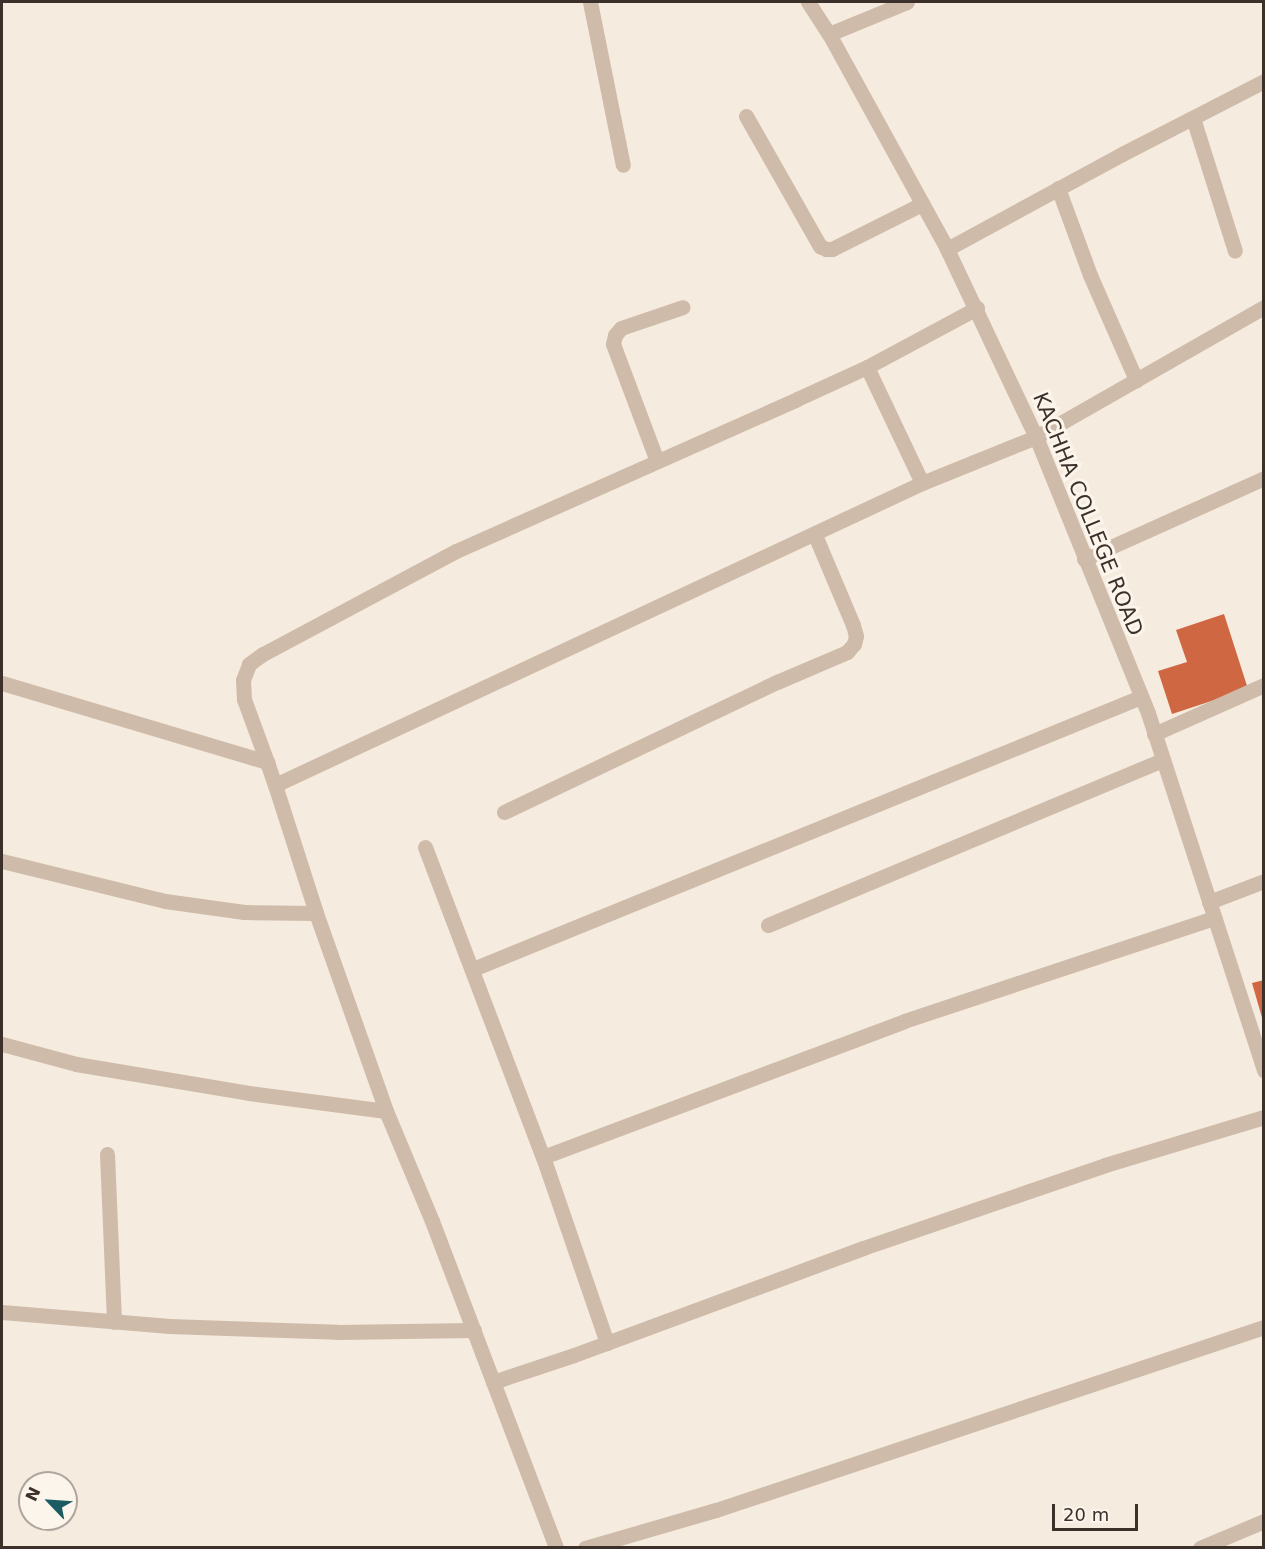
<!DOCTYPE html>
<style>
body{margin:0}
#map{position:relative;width:1265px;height:1549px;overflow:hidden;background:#f5ebdf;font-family:"DejaVu Sans",sans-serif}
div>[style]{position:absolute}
.building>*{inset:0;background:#cf6743}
.minor>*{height:15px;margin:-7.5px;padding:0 7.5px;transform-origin:7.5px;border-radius:7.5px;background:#cfbba9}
span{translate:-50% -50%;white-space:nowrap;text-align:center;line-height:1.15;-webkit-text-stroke:6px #fcf5ec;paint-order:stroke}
.street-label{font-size:21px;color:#3b302a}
.frame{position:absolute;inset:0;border:3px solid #3b302a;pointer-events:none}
.north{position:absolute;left:18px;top:1471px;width:60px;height:60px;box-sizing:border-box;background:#fcf5ec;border:2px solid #afa69e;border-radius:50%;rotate:295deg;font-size:16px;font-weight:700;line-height:24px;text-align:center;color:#3b302a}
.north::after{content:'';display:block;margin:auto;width:21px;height:27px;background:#1b5b61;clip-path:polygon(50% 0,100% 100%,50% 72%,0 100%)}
.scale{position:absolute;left:1052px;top:1504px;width:86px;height:27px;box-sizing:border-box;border:3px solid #3b302a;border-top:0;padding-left:8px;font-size:18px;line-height:21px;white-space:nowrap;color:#3b302a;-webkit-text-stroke:4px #fcf5ec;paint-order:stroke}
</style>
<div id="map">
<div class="building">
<div style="clip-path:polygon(1224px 614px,1248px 689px,1172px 714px,1158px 671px,1187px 662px,1176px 630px)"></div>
<div style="clip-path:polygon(1264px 980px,1264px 1021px,1263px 1021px,1252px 983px)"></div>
</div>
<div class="minor">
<div style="left:590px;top:2px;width:166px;rotate:78.6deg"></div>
<div style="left:808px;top:2px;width:38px;rotate:57deg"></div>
<div style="left:829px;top:34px;width:245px;rotate:61.2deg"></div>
<div style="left:947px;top:249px;width:208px;rotate:64.7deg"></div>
<div style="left:1036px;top:437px;width:298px;rotate:67.9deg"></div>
<div style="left:1148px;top:713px;width:376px;rotate:72deg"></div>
<div style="left:829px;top:34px;width:84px;rotate:-22.3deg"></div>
<div style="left:746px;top:116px;width:150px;rotate:60.4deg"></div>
<div style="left:820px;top:246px;width:7px;rotate:27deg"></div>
<div style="left:826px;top:249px;width:6px"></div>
<div style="left:832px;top:249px;width:101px;rotate:-26.6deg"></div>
<div style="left:1193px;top:118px;width:139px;rotate:72.5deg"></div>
<div style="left:1058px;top:188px;width:93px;rotate:69.8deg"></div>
<div style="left:1090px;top:275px;width:115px;rotate:66.3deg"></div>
<div style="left:947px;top:249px;width:199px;rotate:-28.5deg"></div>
<div style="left:1122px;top:154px;width:160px;rotate:-27.2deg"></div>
<div style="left:867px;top:367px;width:128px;rotate:64.6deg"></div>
<div style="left:657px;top:461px;width:125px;rotate:-110.6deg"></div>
<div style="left:613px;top:344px;width:9px;rotate:-77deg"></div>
<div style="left:615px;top:335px;width:9px;rotate:-49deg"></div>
<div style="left:621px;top:328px;width:65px;rotate:-18.7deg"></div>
<div style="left:1084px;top:559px;width:197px;rotate:-24.2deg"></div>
<div style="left:2px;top:683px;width:277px;rotate:16.6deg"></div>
<div style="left:267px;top:762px;width:24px;rotate:71deg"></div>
<div style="left:275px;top:785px;width:714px;rotate:-25.02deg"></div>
<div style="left:922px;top:483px;width:123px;rotate:-22deg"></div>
<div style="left:1036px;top:437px;width:262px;rotate:-29.7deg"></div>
<div style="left:1154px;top:734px;width:120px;rotate:-24deg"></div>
<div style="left:267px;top:762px;width:67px;rotate:-110.1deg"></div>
<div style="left:244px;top:699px;width:19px;rotate:-93deg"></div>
<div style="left:243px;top:680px;width:17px;rotate:-69deg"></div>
<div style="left:249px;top:664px;width:17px;rotate:-36deg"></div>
<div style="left:263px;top:654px;width:219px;rotate:-28.1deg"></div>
<div style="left:456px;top:551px;width:373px;rotate:-24deg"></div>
<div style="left:797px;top:399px;width:77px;rotate:-24.6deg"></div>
<div style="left:867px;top:367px;width:125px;rotate:-28.2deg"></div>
<div style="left:275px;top:785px;width:134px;rotate:72.2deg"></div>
<div style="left:316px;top:913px;width:210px;rotate:70.5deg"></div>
<div style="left:386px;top:1111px;width:119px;rotate:67.3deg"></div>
<div style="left:432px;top:1221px;width:350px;rotate:69.2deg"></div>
<div style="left:504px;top:812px;width:302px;rotate:-25.5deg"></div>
<div style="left:777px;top:682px;width:76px;rotate:-23.2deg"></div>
<div style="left:847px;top:652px;width:11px;rotate:-49deg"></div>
<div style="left:854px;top:644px;width:8px;rotate:-76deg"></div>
<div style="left:856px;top:636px;width:11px;rotate:-105deg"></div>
<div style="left:853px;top:625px;width:98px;rotate:-112.9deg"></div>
<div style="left:425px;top:847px;width:332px;rotate:69.2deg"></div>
<div style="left:543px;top:1157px;width:197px;rotate:71deg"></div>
<div style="left:2px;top:861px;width:168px;rotate:13.8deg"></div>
<div style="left:165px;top:901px;width:80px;rotate:7.9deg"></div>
<div style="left:244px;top:912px;width:72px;rotate:0.8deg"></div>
<div style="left:1209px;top:902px;width:59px;rotate:-20.9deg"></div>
<div style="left:768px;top:925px;width:428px;rotate:-22.7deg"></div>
<div style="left:473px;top:969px;width:721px;rotate:-22.16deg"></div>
<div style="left:2px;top:1044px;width:77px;rotate:15.1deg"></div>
<div style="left:76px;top:1064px;width:175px;rotate:9.5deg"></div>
<div style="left:249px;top:1093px;width:138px;rotate:7.5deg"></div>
<div style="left:107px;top:1154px;width:168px;rotate:87.6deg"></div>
<div style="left:543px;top:1157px;width:386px;rotate:-20.6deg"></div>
<div style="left:904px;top:1021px;width:327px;rotate:-18.4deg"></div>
<div style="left:2px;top:1312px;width:168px;rotate:4.8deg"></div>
<div style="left:169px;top:1326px;width:168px;rotate:2deg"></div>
<div style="left:337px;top:1332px;width:137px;rotate:-0.8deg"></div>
<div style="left:493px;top:1382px;width:85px;rotate:-18.4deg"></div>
<div style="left:574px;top:1355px;width:308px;rotate:-20.3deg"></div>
<div style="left:863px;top:1248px;width:256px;rotate:-18.9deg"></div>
<div style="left:1105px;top:1165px;width:166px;rotate:-16.8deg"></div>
<div style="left:585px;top:1548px;width:136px;rotate:-16.2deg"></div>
<div style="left:716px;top:1510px;width:578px;rotate:-18.47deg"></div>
<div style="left:1200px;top:1548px;width:69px;rotate:-22.9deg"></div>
</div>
<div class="street-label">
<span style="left:1088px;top:514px;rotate:68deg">KACHHA COLLEGE ROAD</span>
</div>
<div class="frame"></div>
<div class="north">N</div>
<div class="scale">20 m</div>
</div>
